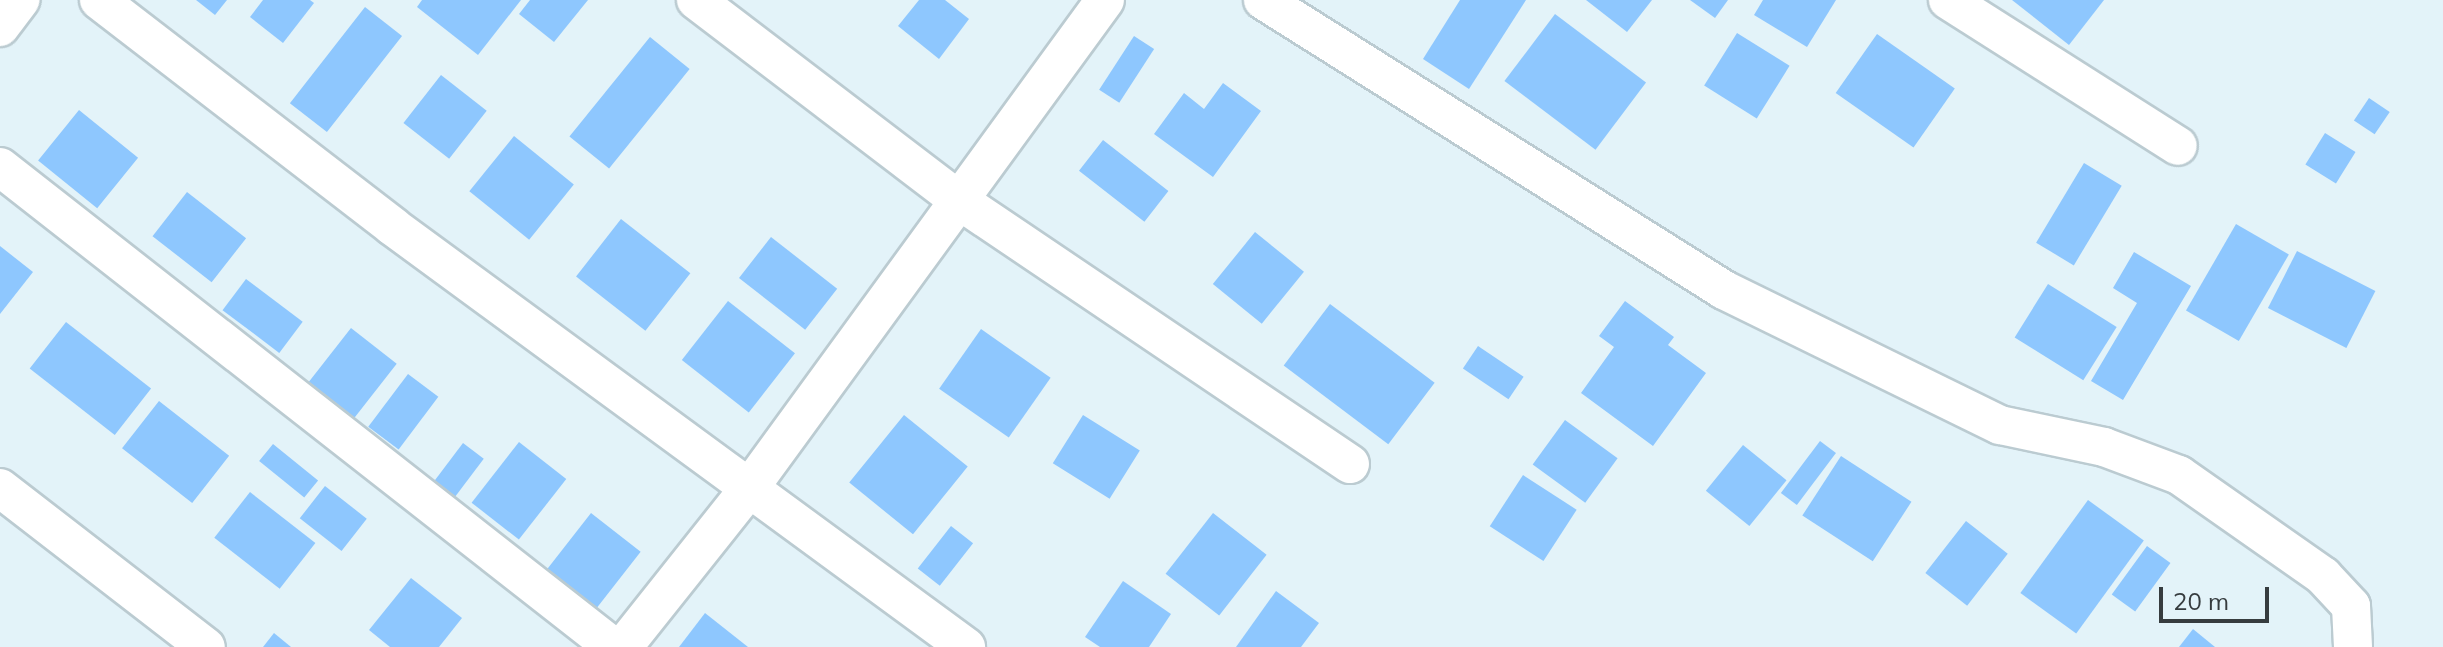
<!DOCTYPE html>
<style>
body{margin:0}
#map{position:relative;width:2443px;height:647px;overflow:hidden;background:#e3f3f9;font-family:Mulish,sans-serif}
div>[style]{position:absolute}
.building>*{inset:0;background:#8ec7fe;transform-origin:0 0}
.roads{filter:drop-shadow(2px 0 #bbcbd1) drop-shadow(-2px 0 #bbcbd1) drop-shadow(0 2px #bbcbd1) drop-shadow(0 -2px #bbcbd1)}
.minor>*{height:38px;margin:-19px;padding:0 19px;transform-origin:19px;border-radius:19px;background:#fff}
span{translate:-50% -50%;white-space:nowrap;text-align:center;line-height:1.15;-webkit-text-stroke:6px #e3f3f9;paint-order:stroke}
.scale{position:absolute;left:2159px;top:587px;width:110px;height:36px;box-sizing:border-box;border:4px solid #363c3f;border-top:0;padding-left:10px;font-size:24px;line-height:28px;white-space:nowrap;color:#363c3f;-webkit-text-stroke:6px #e3f3f9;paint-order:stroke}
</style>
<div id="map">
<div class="building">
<div style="clip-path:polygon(196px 0,227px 0,215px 15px)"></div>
<div style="clip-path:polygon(263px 0,310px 0,314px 3px,283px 43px,250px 17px)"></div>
<div style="clip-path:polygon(422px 0,521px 0,478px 55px,417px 7px)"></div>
<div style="clip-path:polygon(530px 0,588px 0,554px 42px,519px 14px)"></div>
<div style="clip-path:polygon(919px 0,945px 0,969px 19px,939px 59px,898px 26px)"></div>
<div style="clip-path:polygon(1460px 0,1526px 0,1469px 89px,1423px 59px)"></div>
<div style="clip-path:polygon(1586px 0,1652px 0,1627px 32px)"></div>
<div style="clip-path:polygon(1690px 0,1728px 0,1715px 18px)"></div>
<div style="clip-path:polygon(1763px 0,1836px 0,1807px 47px,1754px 15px)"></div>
<div style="clip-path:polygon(2012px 0,2104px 0,2069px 45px)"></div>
<div style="left:365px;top:7px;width:47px;height:122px;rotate:38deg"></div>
<div style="left:1555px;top:14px;width:114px;height:84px;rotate:37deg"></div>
<div style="left:1737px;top:33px;width:62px;height:62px;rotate:32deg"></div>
<div style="left:1877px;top:34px;width:95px;height:72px;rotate:35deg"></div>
<div style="left:1134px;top:36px;width:24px;height:64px;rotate:33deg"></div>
<div style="left:650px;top:37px;width:51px;height:128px;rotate:39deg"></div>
<div style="left:441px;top:75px;width:58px;height:61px;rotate:38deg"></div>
<div style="clip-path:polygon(1223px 83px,1261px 111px,1213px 177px,1154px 134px,1184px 93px,1204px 109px)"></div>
<div style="left:2369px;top:98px;width:25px;height:27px;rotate:34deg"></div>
<div style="left:79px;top:110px;width:76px;height:65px;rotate:39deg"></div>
<div style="left:2325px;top:133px;width:36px;height:37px;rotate:32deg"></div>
<div style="left:514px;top:136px;width:77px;height:71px;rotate:39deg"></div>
<div style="left:1103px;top:140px;width:83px;height:39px;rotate:38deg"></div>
<div style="left:2084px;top:163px;width:44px;height:93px;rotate:31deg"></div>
<div style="left:187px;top:192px;width:75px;height:56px;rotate:38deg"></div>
<div style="left:621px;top:219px;width:88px;height:73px;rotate:38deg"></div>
<div style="left:2236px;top:224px;width:61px;height:100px;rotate:30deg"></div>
<div style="left:1255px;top:232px;width:63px;height:67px;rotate:39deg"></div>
<div style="left:771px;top:237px;width:84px;height:52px;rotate:38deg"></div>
<div style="clip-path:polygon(0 246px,33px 272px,0 314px)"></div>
<div style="left:2297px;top:251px;width:88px;height:64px;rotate:27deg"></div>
<div style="clip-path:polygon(2134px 252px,2191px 286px,2123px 400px,2091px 381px,2137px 303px,2113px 288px)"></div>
<div style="left:246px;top:279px;width:71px;height:39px;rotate:37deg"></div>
<div style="left:2048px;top:284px;width:81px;height:63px;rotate:32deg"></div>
<div style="left:728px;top:301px;width:85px;height:75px;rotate:38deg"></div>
<div style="clip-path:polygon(1625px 301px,1674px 337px,1668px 345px,1706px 373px,1653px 446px,1581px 393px,1614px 347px,1599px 336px)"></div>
<div style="left:1330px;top:304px;width:131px;height:77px;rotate:37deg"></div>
<div style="left:66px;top:322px;width:108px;height:59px;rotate:38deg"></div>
<div style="left:351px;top:328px;width:58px;height:82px;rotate:38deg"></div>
<div style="left:981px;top:329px;width:85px;height:73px;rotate:35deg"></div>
<div style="left:1478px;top:346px;width:55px;height:27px;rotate:34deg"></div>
<div style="left:408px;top:374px;width:38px;height:66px;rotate:37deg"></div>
<div style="left:159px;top:401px;width:89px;height:60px;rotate:38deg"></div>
<div style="left:904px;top:415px;width:82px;height:87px;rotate:39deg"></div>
<div style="left:1083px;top:415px;width:67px;height:57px;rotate:32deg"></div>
<div style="left:1565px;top:420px;width:65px;height:55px;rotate:36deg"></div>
<div style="left:1820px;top:441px;width:20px;height:65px;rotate:37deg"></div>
<div style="left:519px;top:442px;width:60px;height:77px;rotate:38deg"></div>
<div style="left:463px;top:443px;width:26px;height:58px;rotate:37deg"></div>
<div style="left:273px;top:444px;width:58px;height:22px;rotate:39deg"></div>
<div style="left:1743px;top:445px;width:56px;height:59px;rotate:39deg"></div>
<div style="left:1841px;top:456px;width:84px;height:71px;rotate:33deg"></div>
<div style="left:1523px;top:475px;width:64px;height:61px;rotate:33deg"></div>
<div style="left:325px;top:486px;width:53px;height:41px;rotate:38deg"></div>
<div style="left:250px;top:492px;width:83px;height:58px;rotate:38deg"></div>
<div style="left:2088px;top:500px;width:69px;height:115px;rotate:36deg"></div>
<div style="left:591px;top:513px;width:63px;height:72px;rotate:38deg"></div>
<div style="left:1213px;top:513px;width:68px;height:77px;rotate:38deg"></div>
<div style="left:1966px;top:521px;width:53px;height:66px;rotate:38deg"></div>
<div style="left:951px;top:526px;width:28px;height:54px;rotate:38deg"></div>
<div style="left:2147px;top:546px;width:29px;height:60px;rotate:36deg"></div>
<div style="clip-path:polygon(411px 578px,462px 618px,439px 647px,390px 647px,369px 630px)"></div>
<div style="clip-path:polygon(1123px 581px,1171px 614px,1149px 647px,1100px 647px,1085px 637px)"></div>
<div style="clip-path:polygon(1276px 591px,1319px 623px,1301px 647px,1236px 647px)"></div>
<div style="clip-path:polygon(705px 613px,748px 647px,679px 647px)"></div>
<div style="clip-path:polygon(2193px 629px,2215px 647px,2179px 647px)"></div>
<div style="clip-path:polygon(274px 633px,291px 647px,263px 647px)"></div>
</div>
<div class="roads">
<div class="minor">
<div style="left:99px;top:0;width:370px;rotate:37.6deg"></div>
<div style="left:392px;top:226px;width:712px;rotate:36.26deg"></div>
<div style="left:696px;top:0;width:328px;rotate:37.3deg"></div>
<div style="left:957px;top:199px;width:474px;rotate:34deg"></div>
<div style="left:1263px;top:0;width:545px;rotate:32.17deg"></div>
<div style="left:1724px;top:290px;width:307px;rotate:26.1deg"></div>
<div style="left:2000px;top:425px;width:106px;rotate:11.9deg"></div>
<div style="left:2104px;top:447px;width:80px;rotate:20.5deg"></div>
<div style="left:2179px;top:475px;width:176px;rotate:35deg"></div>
<div style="left:2323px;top:576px;width:41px;rotate:47deg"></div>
<div style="left:2351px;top:606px;width:41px;rotate:87.2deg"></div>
<div style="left:1948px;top:0;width:272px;rotate:32.4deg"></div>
<div style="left:0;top:27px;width:34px;rotate:-53deg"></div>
<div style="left:0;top:167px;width:779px;rotate:38.06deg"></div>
<div style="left:0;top:488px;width:260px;rotate:37.7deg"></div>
<div style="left:623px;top:647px;width:201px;rotate:-51.5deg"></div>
<div style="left:748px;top:490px;width:606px;rotate:-53.92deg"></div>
</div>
</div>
<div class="scale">20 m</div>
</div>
